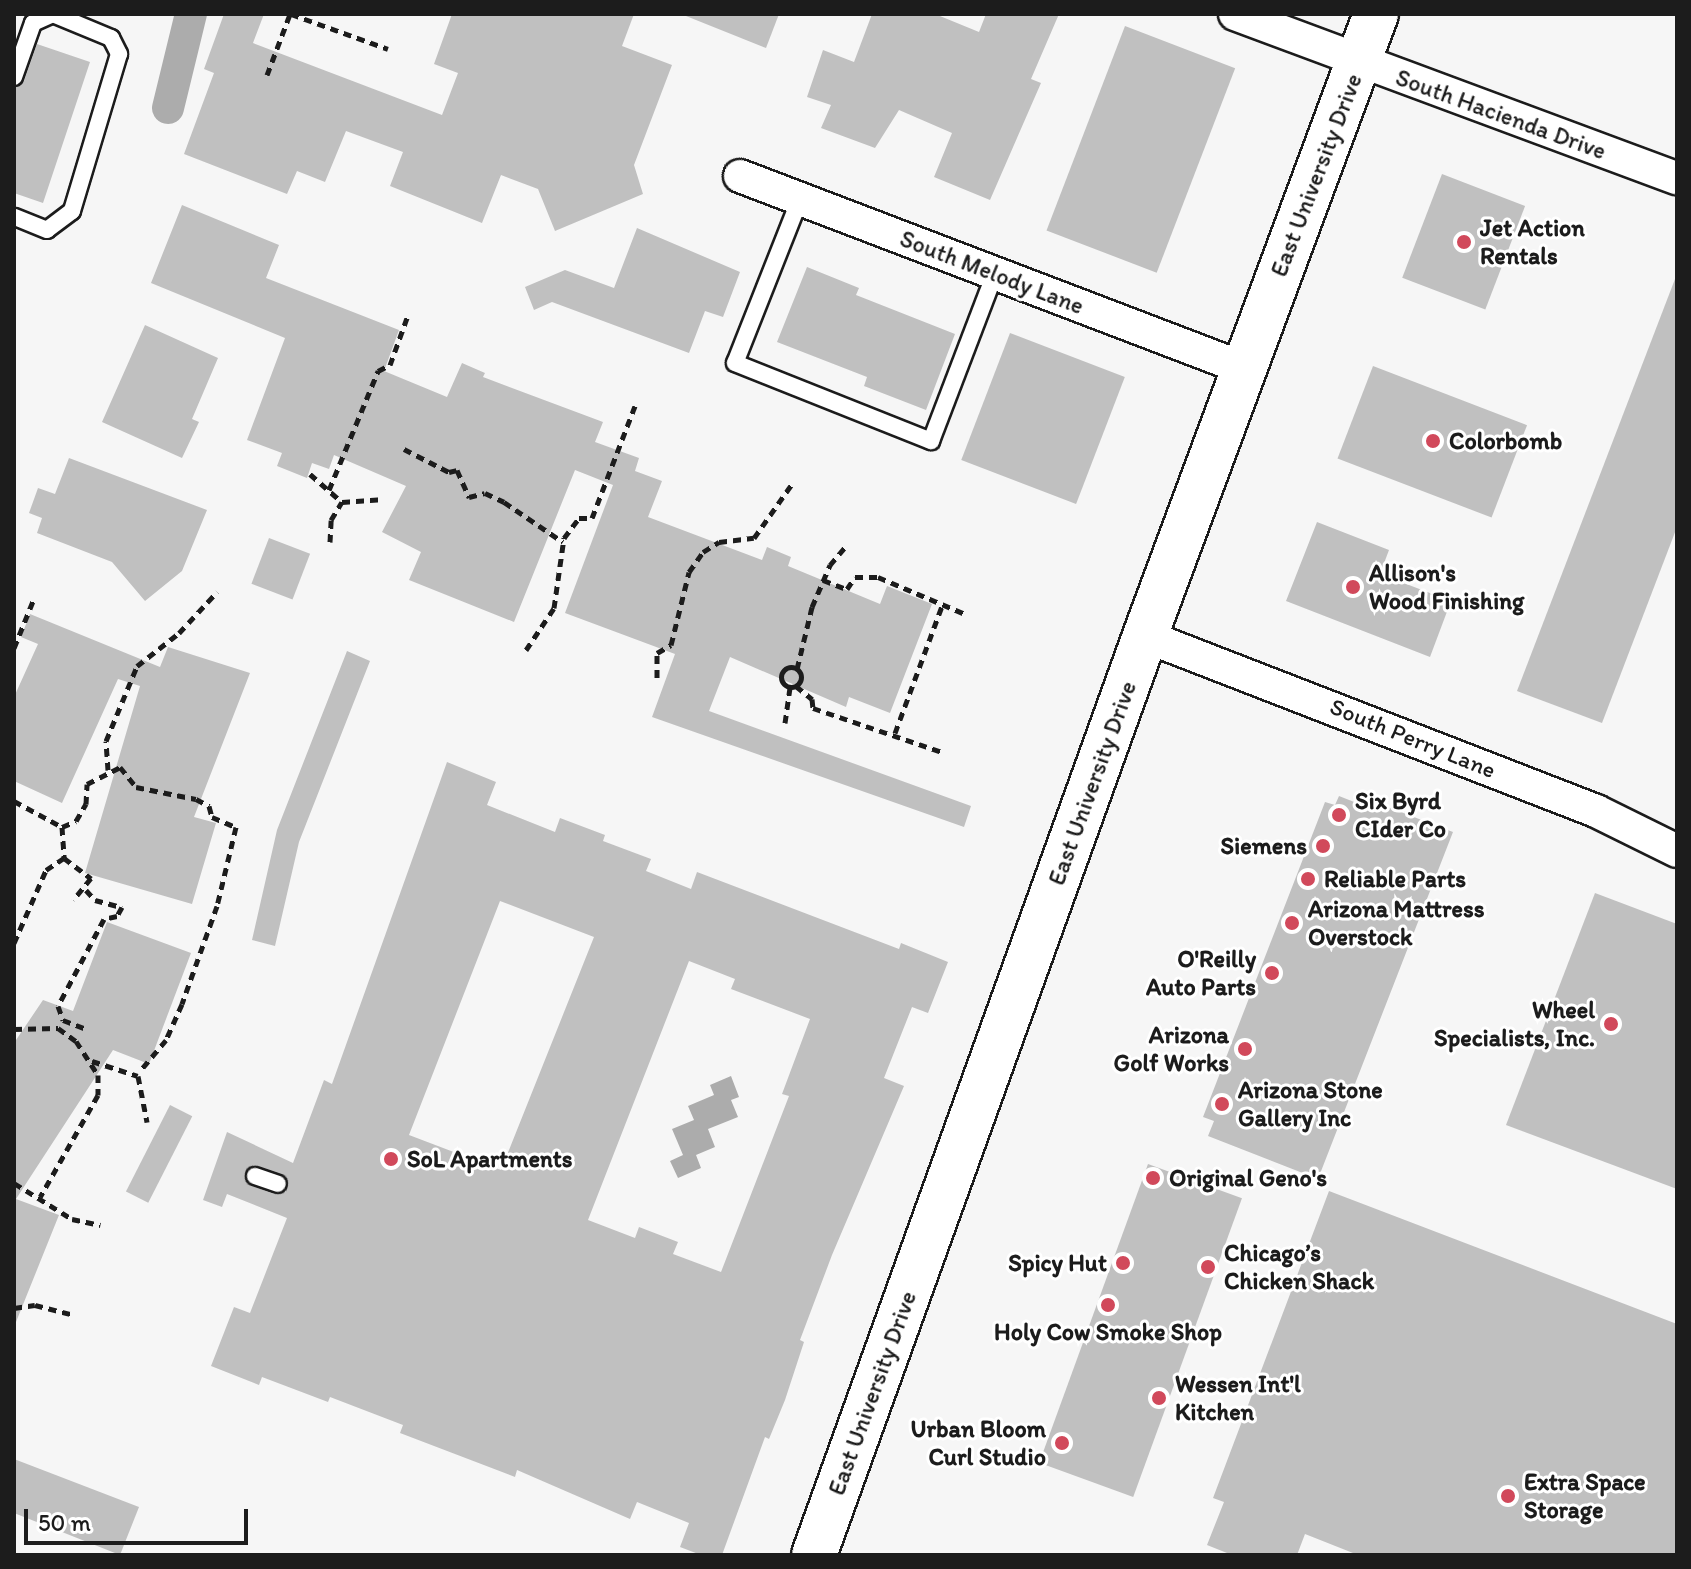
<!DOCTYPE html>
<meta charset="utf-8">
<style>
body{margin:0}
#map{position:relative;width:1691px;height:1569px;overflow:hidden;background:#f6f6f6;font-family:Itim,sans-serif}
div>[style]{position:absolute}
.water>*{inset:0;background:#acacac}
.canal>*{height:32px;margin:-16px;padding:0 16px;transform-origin:16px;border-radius:16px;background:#acacac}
.building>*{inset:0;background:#c0c0c0;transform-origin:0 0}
.path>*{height:5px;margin-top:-2.5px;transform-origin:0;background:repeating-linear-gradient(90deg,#1c1c1c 0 8px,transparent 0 14px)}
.path>.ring{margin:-2.5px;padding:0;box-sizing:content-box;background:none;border:5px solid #1c1c1c;border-radius:50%}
.roads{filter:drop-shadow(2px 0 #1c1c1c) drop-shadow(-2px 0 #1c1c1c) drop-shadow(0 2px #1c1c1c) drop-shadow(0 -2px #1c1c1c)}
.service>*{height:16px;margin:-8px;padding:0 8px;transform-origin:8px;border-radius:8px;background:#fff}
.minor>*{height:32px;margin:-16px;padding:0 16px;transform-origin:16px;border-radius:16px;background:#fff}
.secondary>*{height:44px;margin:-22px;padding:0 22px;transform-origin:22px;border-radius:22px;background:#fff}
.dots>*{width:22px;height:22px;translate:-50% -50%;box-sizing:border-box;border:4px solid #fff;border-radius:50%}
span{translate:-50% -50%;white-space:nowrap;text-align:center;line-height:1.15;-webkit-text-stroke:6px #fff;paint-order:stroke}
.street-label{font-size:24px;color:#1c1c1c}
.poi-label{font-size:24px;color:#1c1c1c;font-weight:700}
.left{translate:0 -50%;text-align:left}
.right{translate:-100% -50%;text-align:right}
.frame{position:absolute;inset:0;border:16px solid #1c1c1c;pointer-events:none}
.scale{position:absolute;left:24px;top:1509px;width:224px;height:36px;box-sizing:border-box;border:4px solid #1c1c1c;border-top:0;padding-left:10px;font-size:24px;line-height:28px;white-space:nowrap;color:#1c1c1c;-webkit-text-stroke:6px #fff;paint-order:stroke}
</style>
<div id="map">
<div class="water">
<div style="clip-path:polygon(731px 1076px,739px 1097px,731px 1100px,738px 1117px,708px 1129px,715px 1147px,696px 1155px,701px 1168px,678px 1178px,670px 1161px,683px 1155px,672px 1129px,694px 1120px,688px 1106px,714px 1095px,710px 1085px)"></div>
</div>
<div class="canal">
<div style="left:168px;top:108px;width:97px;rotate:-76.3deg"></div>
</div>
<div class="building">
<div style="clip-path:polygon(224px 14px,264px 14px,253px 43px,442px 115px,458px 73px,434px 64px,452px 14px,634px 14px,622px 46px,672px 65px,634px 165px,643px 194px,555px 231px,538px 189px,501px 175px,482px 223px,390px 186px,403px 152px,346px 131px,325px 182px,297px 171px,287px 194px,184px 154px,214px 73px,204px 69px)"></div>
<div style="clip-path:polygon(681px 14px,779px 14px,766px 48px)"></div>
<div style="clip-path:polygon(872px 14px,935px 14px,979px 32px,986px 14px,1059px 14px,1031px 79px,1041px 83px,990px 200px,934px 177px,952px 133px,899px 110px,875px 148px,821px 128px,831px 105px,807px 97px,823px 50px,854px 62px)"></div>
<div style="left:1125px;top:26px;width:118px;height:219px;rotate:21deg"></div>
<div style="clip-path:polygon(37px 44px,90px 62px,43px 203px,14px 193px,14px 88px,24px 81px)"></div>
<div style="left:1442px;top:174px;width:89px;height:111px;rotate:21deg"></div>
<div style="clip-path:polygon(182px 205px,279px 245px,266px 278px,399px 330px,384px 371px,447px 397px,462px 363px,485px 373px,483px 377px,603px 422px,595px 442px,639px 458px,635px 471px,662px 481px,648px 517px,762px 560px,767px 547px,791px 557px,788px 566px,880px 604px,887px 586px,932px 604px,890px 713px,849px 697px,846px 707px,730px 657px,709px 711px,971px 806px,964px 827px,652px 717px,675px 654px,565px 613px,613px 485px,575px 470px,514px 622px,409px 580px,421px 552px,382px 532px,406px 486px,334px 455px,329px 469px,312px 463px,307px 478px,277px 466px,282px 453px,247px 440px,285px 338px,151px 283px)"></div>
<div style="clip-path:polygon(637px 228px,740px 272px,723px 317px,705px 311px,689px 353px,552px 302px,534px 310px,525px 287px,565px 270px,614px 288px)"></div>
<div style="clip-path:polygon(807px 267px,859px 288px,856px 295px,955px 334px,926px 410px,864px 386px,867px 377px,777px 342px)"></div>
<div style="clip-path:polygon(1675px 279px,1677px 527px,1602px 723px,1517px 691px)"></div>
<div style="clip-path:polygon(145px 325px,218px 358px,192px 419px,199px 422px,182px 458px,102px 422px)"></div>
<div style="left:1010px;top:333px;width:123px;height:136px;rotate:21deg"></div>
<div style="left:1373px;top:366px;width:165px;height:99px;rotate:21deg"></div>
<div style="clip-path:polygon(69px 458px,207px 510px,182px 571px,145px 601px,112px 562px,37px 533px,42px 518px,29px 513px,38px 488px,55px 494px)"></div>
<div style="clip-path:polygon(1317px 522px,1389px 550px,1380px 574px,1451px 601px,1430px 657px,1286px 601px)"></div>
<div style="left:269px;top:538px;width:44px;height:49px;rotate:21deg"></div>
<div style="clip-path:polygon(30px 614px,160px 667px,168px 647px,250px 673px,194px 817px,216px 823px,192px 904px,85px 873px,140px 686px,118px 679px,62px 803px,14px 781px,14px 697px,38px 644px,21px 637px)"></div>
<div style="clip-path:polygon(347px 651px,370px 661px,299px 842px,275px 946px,252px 940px,277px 830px)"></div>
<div style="clip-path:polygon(evenodd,447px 762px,496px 782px,487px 805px,555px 832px,560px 818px,605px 835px,603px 841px,651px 859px,646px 871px,691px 889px,697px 872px,899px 949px,901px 943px,948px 962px,928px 1013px,912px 1007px,884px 1078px,904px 1086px,832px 1255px,800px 1340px,804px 1342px,785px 1400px,769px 1439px,765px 1437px,722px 1555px,701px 1555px,680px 1547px,689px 1523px,637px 1502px,630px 1519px,517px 1470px,515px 1477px,400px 1433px,403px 1425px,330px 1397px,328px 1402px,262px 1377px,259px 1385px,211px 1366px,234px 1307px,250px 1313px,287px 1218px,227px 1194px,222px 1207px,203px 1200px,227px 1132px,293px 1163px,324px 1080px,332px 1084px,447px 762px,500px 901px,594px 937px,501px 1170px,409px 1135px,500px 901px,447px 762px,689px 961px,735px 979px,731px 989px,810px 1019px,782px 1094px,789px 1096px,721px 1272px,673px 1254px,678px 1242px,639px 1227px,635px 1238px,588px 1220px,689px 961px,447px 762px,254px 1165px,286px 1176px,286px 1192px,274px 1194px,247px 1184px,245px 1172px,254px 1165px)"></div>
<div style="clip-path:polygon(1339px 796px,1377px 811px,1380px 804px,1453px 832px,1318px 1179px,1208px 1136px,1214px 1121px,1203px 1117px,1325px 802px,1335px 805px)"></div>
<div style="clip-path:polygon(1595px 893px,1677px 924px,1677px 1189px,1506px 1125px)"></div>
<div style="clip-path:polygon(107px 922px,191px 953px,149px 1064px,113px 1050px,16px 1199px,59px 1215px,14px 1327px,14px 1043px,43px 1000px,73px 1011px)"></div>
<div style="left:170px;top:1105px;width:25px;height:97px;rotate:27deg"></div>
<div style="left:1148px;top:1164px;width:100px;height:318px;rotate:20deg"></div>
<div style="clip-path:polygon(1329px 1191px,1677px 1324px,1677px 1555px,1358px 1555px,1305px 1534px,1297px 1555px,1232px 1555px,1207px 1545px,1224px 1502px,1213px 1498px)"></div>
<div style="clip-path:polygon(14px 1459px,139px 1507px,120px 1555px,14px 1513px)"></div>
</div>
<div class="path">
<div style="left:291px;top:14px;width:103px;rotate:19.8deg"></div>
<div style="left:267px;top:75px;width:65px;rotate:-69.3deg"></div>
<div style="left:404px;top:449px;width:51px;rotate:27.1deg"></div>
<div style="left:449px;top:472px;width:8px;rotate:-14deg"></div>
<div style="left:457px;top:470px;width:30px;rotate:66deg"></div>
<div style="left:469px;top:497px;width:16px;rotate:-14deg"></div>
<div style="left:485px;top:493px;width:21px;rotate:25deg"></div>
<div style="left:504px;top:502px;width:71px;rotate:34.1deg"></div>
<div style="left:310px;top:474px;width:43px;rotate:41.2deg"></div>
<div style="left:329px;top:490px;width:129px;rotate:-67.6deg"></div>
<div style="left:378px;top:371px;width:13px;rotate:-27deg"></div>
<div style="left:390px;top:365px;width:53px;rotate:-70.2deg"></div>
<div style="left:330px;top:542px;width:22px;rotate:-87deg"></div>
<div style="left:331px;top:520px;width:21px;rotate:-59deg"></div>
<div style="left:342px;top:502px;width:39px;rotate:-4deg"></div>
<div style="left:823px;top:580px;width:26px;rotate:21deg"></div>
<div style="left:847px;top:589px;width:14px;rotate:-56deg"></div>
<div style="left:855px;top:577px;width:23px"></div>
<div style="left:878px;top:577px;width:95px;rotate:23deg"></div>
<div style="left:14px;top:648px;width:51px;rotate:-68deg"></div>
<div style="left:526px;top:650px;width:50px;rotate:-56.3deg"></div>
<div style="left:554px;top:608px;width:71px;rotate:-81.9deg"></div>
<div style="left:564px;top:538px;width:25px;rotate:-53deg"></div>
<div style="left:579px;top:518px;width:13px"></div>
<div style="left:592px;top:518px;width:120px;rotate:-69deg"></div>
<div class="ring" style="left:781px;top:667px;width:15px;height:15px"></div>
<div style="left:797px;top:669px;width:64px;rotate:-76.4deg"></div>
<div style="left:812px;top:607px;width:46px;rotate:-66.8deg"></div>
<div style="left:830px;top:565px;width:25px;rotate:-50deg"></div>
<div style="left:657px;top:678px;width:25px;rotate:-90deg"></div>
<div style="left:657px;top:653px;width:16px;rotate:-30deg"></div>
<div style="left:671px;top:645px;width:75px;rotate:-76.1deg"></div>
<div style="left:689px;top:572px;width:24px;rotate:-55deg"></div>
<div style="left:703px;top:552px;width:19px;rotate:-32deg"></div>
<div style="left:719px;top:542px;width:35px;rotate:-7deg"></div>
<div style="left:754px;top:538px;width:66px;rotate:-54.9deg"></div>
<div style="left:796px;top:686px;width:21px;rotate:39deg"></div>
<div style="left:812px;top:699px;width:9px;rotate:84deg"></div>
<div style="left:813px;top:708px;width:139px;rotate:18.8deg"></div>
<div style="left:785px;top:723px;width:36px;rotate:-82deg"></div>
<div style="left:895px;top:733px;width:135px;rotate:-69.7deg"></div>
<div style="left:108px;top:770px;width:29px;rotate:-94deg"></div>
<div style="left:106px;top:741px;width:81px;rotate:-67.5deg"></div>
<div style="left:137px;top:666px;width:53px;rotate:-38.2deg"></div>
<div style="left:179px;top:633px;width:56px;rotate:-47.2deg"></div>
<div style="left:14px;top:801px;width:55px;rotate:28.4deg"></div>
<div style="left:62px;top:827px;width:15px;rotate:-23deg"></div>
<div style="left:76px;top:821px;width:20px;rotate:-60deg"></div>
<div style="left:86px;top:804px;width:20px;rotate:-87deg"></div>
<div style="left:87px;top:784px;width:37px;rotate:-27deg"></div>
<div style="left:120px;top:767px;width:26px;rotate:51deg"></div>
<div style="left:136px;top:787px;width:61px;rotate:11.3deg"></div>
<div style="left:196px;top:799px;width:15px;rotate:28deg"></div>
<div style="left:209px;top:806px;width:11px;rotate:75deg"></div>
<div style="left:212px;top:817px;width:26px;rotate:23deg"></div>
<div style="left:236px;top:827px;width:81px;rotate:103.5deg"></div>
<div style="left:217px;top:906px;width:104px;rotate:109.7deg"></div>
<div style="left:182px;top:1004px;width:39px;rotate:114deg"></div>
<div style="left:166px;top:1040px;width:39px;rotate:130deg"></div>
<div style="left:62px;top:827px;width:31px;rotate:86deg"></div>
<div style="left:86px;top:890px;width:13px;rotate:48deg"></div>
<div style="left:95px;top:900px;width:28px;rotate:15deg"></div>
<div style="left:122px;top:907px;width:10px;rotate:119deg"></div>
<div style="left:117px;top:916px;width:13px;rotate:167deg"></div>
<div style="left:104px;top:919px;width:98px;rotate:117.9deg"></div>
<div style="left:58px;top:1006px;width:15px;rotate:70deg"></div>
<div style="left:63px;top:1020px;width:26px;rotate:21deg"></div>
<div style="left:14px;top:943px;width:80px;rotate:-66.3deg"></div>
<div style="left:46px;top:870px;width:22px;rotate:-34deg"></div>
<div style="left:64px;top:858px;width:34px;rotate:37deg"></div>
<div style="left:91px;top:878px;width:28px;rotate:129deg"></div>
<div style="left:14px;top:1029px;width:44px;rotate:-1.3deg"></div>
<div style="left:58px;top:1028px;width:22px;rotate:36deg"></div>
<div style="left:76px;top:1041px;width:40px;rotate:57.1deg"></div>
<div style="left:98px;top:1075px;width:20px;rotate:90deg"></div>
<div style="left:98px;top:1095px;width:117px;rotate:119.6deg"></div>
<div style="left:92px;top:1061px;width:48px;rotate:18.1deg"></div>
<div style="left:138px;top:1076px;width:47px;rotate:78.9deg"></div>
<div style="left:14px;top:1183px;width:68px;rotate:31.8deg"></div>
<div style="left:72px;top:1219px;width:29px;rotate:12deg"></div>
<div style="left:14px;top:1308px;width:21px;rotate:-8deg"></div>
<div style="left:35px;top:1305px;width:40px;rotate:14.4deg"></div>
</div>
<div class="roads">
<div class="service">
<div style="left:14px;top:77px;width:57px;rotate:-70.6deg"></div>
<div style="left:33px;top:23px;width:22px;rotate:-24deg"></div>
<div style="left:53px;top:14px;width:63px;rotate:22.5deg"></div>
<div style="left:111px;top:38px;width:18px;rotate:63deg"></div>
<div style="left:119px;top:54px;width:164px;rotate:106.7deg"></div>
<div style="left:72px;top:211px;width:31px;rotate:143deg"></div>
<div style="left:47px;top:230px;width:35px;rotate:-158deg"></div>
<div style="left:800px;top:199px;width:176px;rotate:111.6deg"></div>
<div style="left:735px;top:363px;width:211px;rotate:21.7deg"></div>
<div style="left:931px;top:441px;width:180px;rotate:-69.1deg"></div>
<div style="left:255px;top:1176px;width:24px;rotate:19deg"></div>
</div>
<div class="minor">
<div style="left:1235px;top:14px;width:471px;rotate:20.4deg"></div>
<div style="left:740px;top:176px;width:538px;rotate:20.89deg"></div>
<div style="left:1145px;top:636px;width:484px;rotate:21.2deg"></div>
<div style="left:1596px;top:811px;width:90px;rotate:26.3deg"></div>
</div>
<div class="secondary">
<div style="left:814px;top:1555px;width:977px;rotate:-70.19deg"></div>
<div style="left:1145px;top:636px;width:664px;rotate:-69.63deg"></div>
</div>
</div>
<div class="dots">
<div style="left:1464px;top:242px;background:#d1495b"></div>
<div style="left:1433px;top:441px;background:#d1495b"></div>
<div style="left:1353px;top:587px;background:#d1495b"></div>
<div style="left:1339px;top:815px;background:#d1495b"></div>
<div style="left:1323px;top:846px;background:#d1495b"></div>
<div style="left:1308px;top:879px;background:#d1495b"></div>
<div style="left:1292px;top:923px;background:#d1495b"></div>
<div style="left:1272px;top:973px;background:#d1495b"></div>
<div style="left:1611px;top:1024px;background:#d1495b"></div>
<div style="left:1245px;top:1049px;background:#d1495b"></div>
<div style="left:1222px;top:1104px;background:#d1495b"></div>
<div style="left:391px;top:1159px;background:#d1495b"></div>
<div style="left:1153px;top:1178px;background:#d1495b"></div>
<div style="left:1123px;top:1263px;background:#d1495b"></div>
<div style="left:1208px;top:1267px;background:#d1495b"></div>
<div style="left:1108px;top:1305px;background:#d1495b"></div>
<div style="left:1159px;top:1398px;background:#d1495b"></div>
<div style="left:1062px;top:1443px;background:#d1495b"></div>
<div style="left:1508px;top:1496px;background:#d1495b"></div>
</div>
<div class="street-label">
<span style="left:1501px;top:114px;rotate:20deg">South Hacienda Drive</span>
<span style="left:1316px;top:175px;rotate:-69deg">East University Drive</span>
<span style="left:992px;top:272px;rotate:21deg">South Melody Lane</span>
<span style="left:1413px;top:738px;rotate:22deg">South Perry Lane</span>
<span style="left:1092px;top:783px;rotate:-70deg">East University Drive</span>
<span style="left:872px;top:1393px;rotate:-70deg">East University Drive</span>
</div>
<div class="poi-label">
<span class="left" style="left:1480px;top:242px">Jet Action<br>Rentals</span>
<span class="left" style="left:1449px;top:441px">Colorbomb</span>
<span class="left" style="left:1369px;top:587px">Allison's<br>Wood Finishing</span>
<span class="left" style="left:1355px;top:815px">Six Byrd<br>CIder Co</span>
<span class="right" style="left:1307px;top:846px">Siemens</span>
<span class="left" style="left:1324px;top:879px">Reliable Parts</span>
<span class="left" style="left:1308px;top:923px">Arizona Mattress<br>Overstock</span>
<span class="right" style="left:1256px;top:973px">O'Reilly<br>Auto Parts</span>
<span class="right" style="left:1595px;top:1024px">Wheel<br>Specialists, Inc.</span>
<span class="right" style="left:1229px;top:1049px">Arizona<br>Golf Works</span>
<span class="left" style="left:1238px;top:1104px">Arizona Stone<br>Gallery Inc</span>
<span class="left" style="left:407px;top:1159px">SoL Apartments</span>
<span class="left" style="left:1169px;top:1178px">Original Geno's</span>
<span class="left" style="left:1224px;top:1267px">Chicago’s<br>Chicken Shack</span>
<span class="right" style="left:1107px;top:1263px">Spicy Hut</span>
<span style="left:1108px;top:1332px">Holy Cow Smoke Shop</span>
<span class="left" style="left:1175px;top:1398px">Wessen Int'l<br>Kitchen</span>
<span class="right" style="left:1046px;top:1443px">Urban Bloom<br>Curl Studio</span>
<span class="left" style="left:1524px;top:1496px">Extra Space<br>Storage</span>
</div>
<div class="frame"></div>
<div class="scale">50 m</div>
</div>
